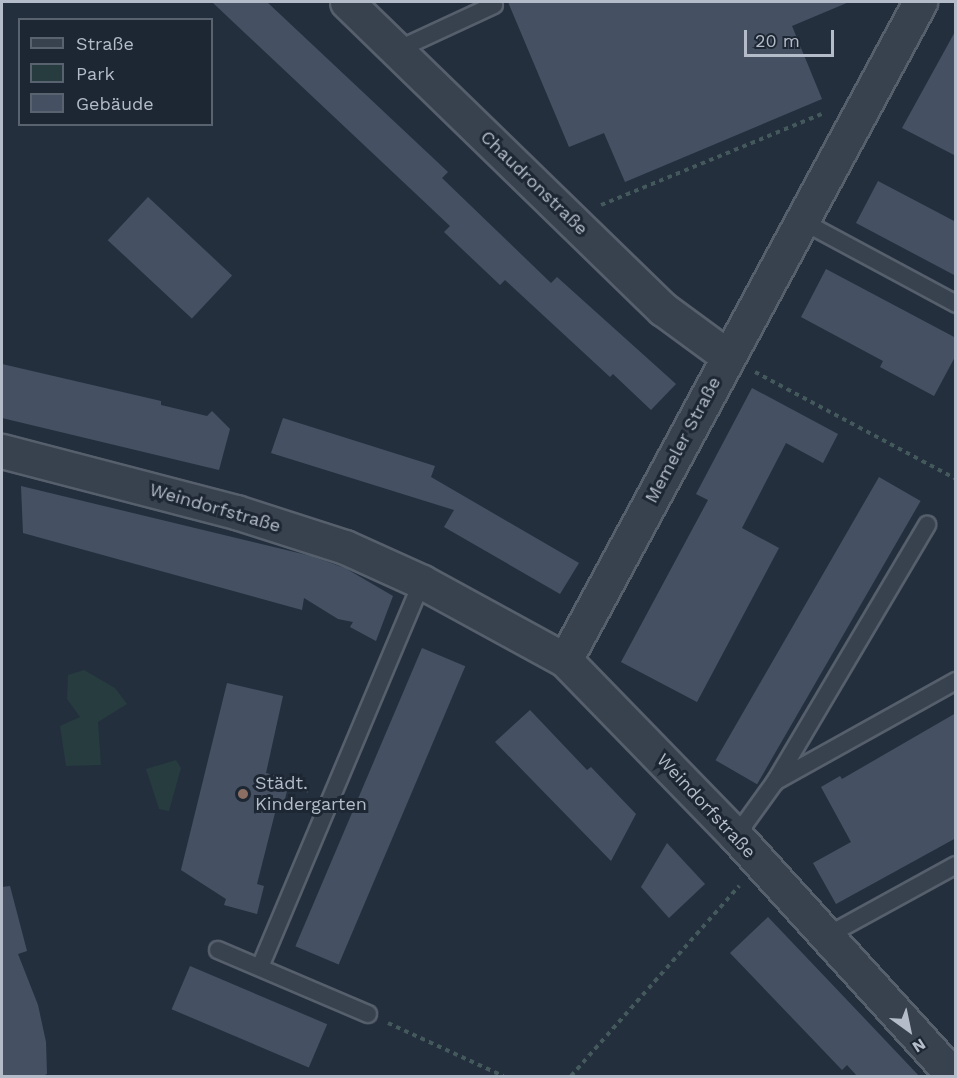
<!DOCTYPE html>
<meta charset="utf-8">
<style>
body{margin:0}
#map{position:relative;width:957px;height:1078px;overflow:hidden;background:#242f3e;font-family:"Work Sans",sans-serif}
div>[style]{position:absolute}
.green>*{inset:0;background:#263c3f}
.building>*{inset:0;background:#455162;transform-origin:0 0}
.path>*{height:4px;margin-top:-2px;transform-origin:0;background:repeating-linear-gradient(90deg,#44595c 0 4.5px,transparent 0 9px)}
.roads{filter:drop-shadow(2px 0 #565f6c) drop-shadow(-2px 0 #565f6c) drop-shadow(0 2px #565f6c) drop-shadow(0 -2px #565f6c)}
.service>*{height:16px;margin:-8px;padding:0 8px;transform-origin:8px;border-radius:8px;background:#38414e}
.minor>*{height:33px;margin:-16.5px;padding:0 16.5px;transform-origin:16.5px;border-radius:16.5px;background:#38414e}
.dots>*{width:16px;height:16px;translate:-50% -50%;box-sizing:border-box;border:3px solid #1d2633;border-radius:50%}
span{translate:-50% -50%;white-space:nowrap;text-align:center;line-height:1.15;-webkit-text-stroke:6px #1d2633;paint-order:stroke}
.street-label{font-size:18px;color:#b4bcc9}
.poi-label{font-size:18px;color:#b4bcc9}
.left{translate:0 -50%;text-align:left}
.frame{position:absolute;inset:0;border:3px solid #b4bcc9;pointer-events:none}
.legend{position:absolute;left:18px;top:18px;width:195px;height:108px;box-sizing:border-box;background:#1d2633;border:2px solid #59626f;margin:0;padding:8px 10px;list-style:none;font-size:18px;color:#b4bcc9}
.legend li{display:flex;align-items:center;gap:12px;height:30px}
.legend b{width:30px;border:2px solid #59626f}
.north{position:absolute;left:879px;top:1000px;width:60px;height:60px;-webkit-text-stroke:4px #1d2633;paint-order:stroke;rotate:147deg;font-size:16px;font-weight:700;line-height:24px;text-align:center;color:#b4bcc9}
.north::after{content:'';display:block;margin:auto;width:21px;height:27px;background:#b4bcc9;clip-path:polygon(50% 0,100% 100%,50% 72%,0 100%)}
.scale{position:absolute;left:744px;top:30px;width:90px;height:27px;box-sizing:border-box;border:3px solid #b4bcc9;border-top:0;padding-left:8px;font-size:18px;line-height:21px;white-space:nowrap;color:#b4bcc9;-webkit-text-stroke:4px #1d2633;paint-order:stroke}
</style>
<div id="map">
<div class="green">
<div style="clip-path:polygon(84px 670px,115px 688px,127px 704px,98px 722px,101px 765px,66px 766px,60px 726px,80px 717px,67px 699px,68px 675px)"></div>
<div style="clip-path:polygon(176px 760px,181px 768px,169px 811px,159px 809px,146px 769px)"></div>
</div>
<div class="building">
<div style="clip-path:polygon(212px 2px,267px 2px,448px 172px,442px 178px,551px 283px,557px 277px,676px 384px,651px 410px,613px 374px,610px 377px,505px 280px,500px 285px,444px 232px,450px 226px)"></div>
<div style="clip-path:polygon(508px 2px,849px 2px,792px 26px,822px 99px,625px 182px,604px 133px,569px 147px)"></div>
<div style="clip-path:polygon(956px 30px,956px 156px,902px 128px)"></div>
<div style="clip-path:polygon(878px 181px,956px 222px,956px 276px,856px 223px)"></div>
<div style="left:148px;top:197px;width:115px;height:59px;rotate:43deg"></div>
<div style="clip-path:polygon(826px 269px,956px 338px,956px 355px,934px 396px,880px 367px,883px 361px,801px 317px)"></div>
<div style="clip-path:polygon(2px 364px,161px 401px,161px 405px,207px 416px,212px 411px,230px 429px,219px 470px,2px 418px)"></div>
<div style="clip-path:polygon(752px 388px,838px 434px,823px 463px,786px 443px,742px 528px,779px 548px,697px 702px,621px 662px,708px 500px,696px 494px)"></div>
<div style="clip-path:polygon(283px 418px,435px 466px,431px 477px,579px 563px,560px 594px,444px 527px,454px 510px,271px 453px)"></div>
<div style="left:879px;top:477px;width:48px;height:327px;rotate:30deg"></div>
<div style="clip-path:polygon(21px 486px,311px 556px,345px 568px,393px 596px,376px 641px,350px 627px,353px 622px,338px 619px,304px 598px,302px 610px,23px 533px)"></div>
<div style="left:422px;top:648px;width:47px;height:324px;rotate:23deg"></div>
<div style="clip-path:polygon(227px 683px,283px 696px,266px 773px,290px 779px,282px 811px,276px 809px,257px 884px,264px 886px,257px 914px,224px 905px,226px 899px,181px 870px)"></div>
<div style="clip-path:polygon(530px 710px,587px 770px,591px 767px,636px 814px,611px 861px,495px 742px)"></div>
<div style="clip-path:polygon(956px 713px,956px 838px,836px 904px,813px 863px,851px 842px,821px 787px,840px 776px,842px 779px)"></div>
<div style="clip-path:polygon(667px 843px,705px 884px,669px 918px,641px 887px)"></div>
<div style="clip-path:polygon(10px 886px,27px 951px,18px 954px,38px 1005px,46px 1042px,47px 1074px,40px 1077px,2px 1077px,2px 887px)"></div>
<div style="clip-path:polygon(768px 917px,866px 1020px,920px 1077px,858px 1077px,847px 1065px,842px 1070px,730px 953px)"></div>
<div style="left:190px;top:966px;width:149px;height:47px;rotate:23deg"></div>
</div>
<div class="path">
<div style="left:601px;top:205px;width:241px;rotate:-22.4deg"></div>
<div style="left:755px;top:372px;width:228px;rotate:28deg"></div>
<div style="left:295px;top:787px;width:16px;rotate:15deg"></div>
<div style="left:388px;top:1023px;width:127px;rotate:24.7deg"></div>
<div style="left:571px;top:1076px;width:254px;rotate:-48.5deg"></div>
</div>
<div class="roads">
<div class="service">
<div style="left:397px;top:50px;width:107px;rotate:-24.9deg"></div>
<div style="left:804px;top:222px;width:173px;rotate:28.3deg"></div>
<div style="left:776px;top:781px;width:206px;rotate:-29.1deg"></div>
<div style="left:736px;top:836px;width:67px;rotate:-54.2deg"></div>
<div style="left:775px;top:782px;width:299px;rotate:-59.4deg"></div>
<div style="left:825px;top:937px;width:149px;rotate:-28.8deg"></div>
<div style="left:218px;top:950px;width:163px;rotate:23.1deg"></div>
<div style="left:260px;top:967px;width:418px;rotate:-67.2deg"></div>
</div>
<div class="minor">
<div style="left:347px;top:2px;width:441px;rotate:44.2deg"></div>
<div style="left:663px;top:309px;width:79px;rotate:36.3deg"></div>
<div style="left:2px;top:451px;width:242px;rotate:14.6deg"></div>
<div style="left:236px;top:512px;width:114px;rotate:17.8deg"></div>
<div style="left:345px;top:547px;width:85px;rotate:24.4deg"></div>
<div style="left:422px;top:582px;width:163px;rotate:28.6deg"></div>
<div style="left:565px;top:660px;width:245px;rotate:45.8deg"></div>
<div style="left:736px;top:836px;width:324px;rotate:47.8deg"></div>
<div style="left:565px;top:660px;width:748px;rotate:-61.65deg"></div>
</div>
</div>
<div class="dots">
<div style="left:243px;top:794px;background:#8d6e63"></div>
</div>
<div class="street-label">
<span style="left:534px;top:183px;rotate:44deg">Chaudronstraße</span>
<span style="left:683px;top:440px;rotate:-62deg">Memeler Straße</span>
<span style="left:215px;top:508px;rotate:16deg">Weindorfstraße</span>
<span style="left:706px;top:806px;rotate:47deg">Weindorfstraße</span>
</div>
<div class="poi-label">
<span class="left" style="left:255px;top:794px">Städt.<br>Kindergarten</span>
</div>
<div class="frame"></div>
<ul class="legend">
<li><b style="height:8px;background:#38414e"></b>Straße</li>
<li><b style="height:16px;background:#263c3f"></b>Park</li>
<li><b style="height:16px;background:#455162"></b>Gebäude</li>
</ul>
<div class="north">N</div>
<div class="scale">20 m</div>
</div>
